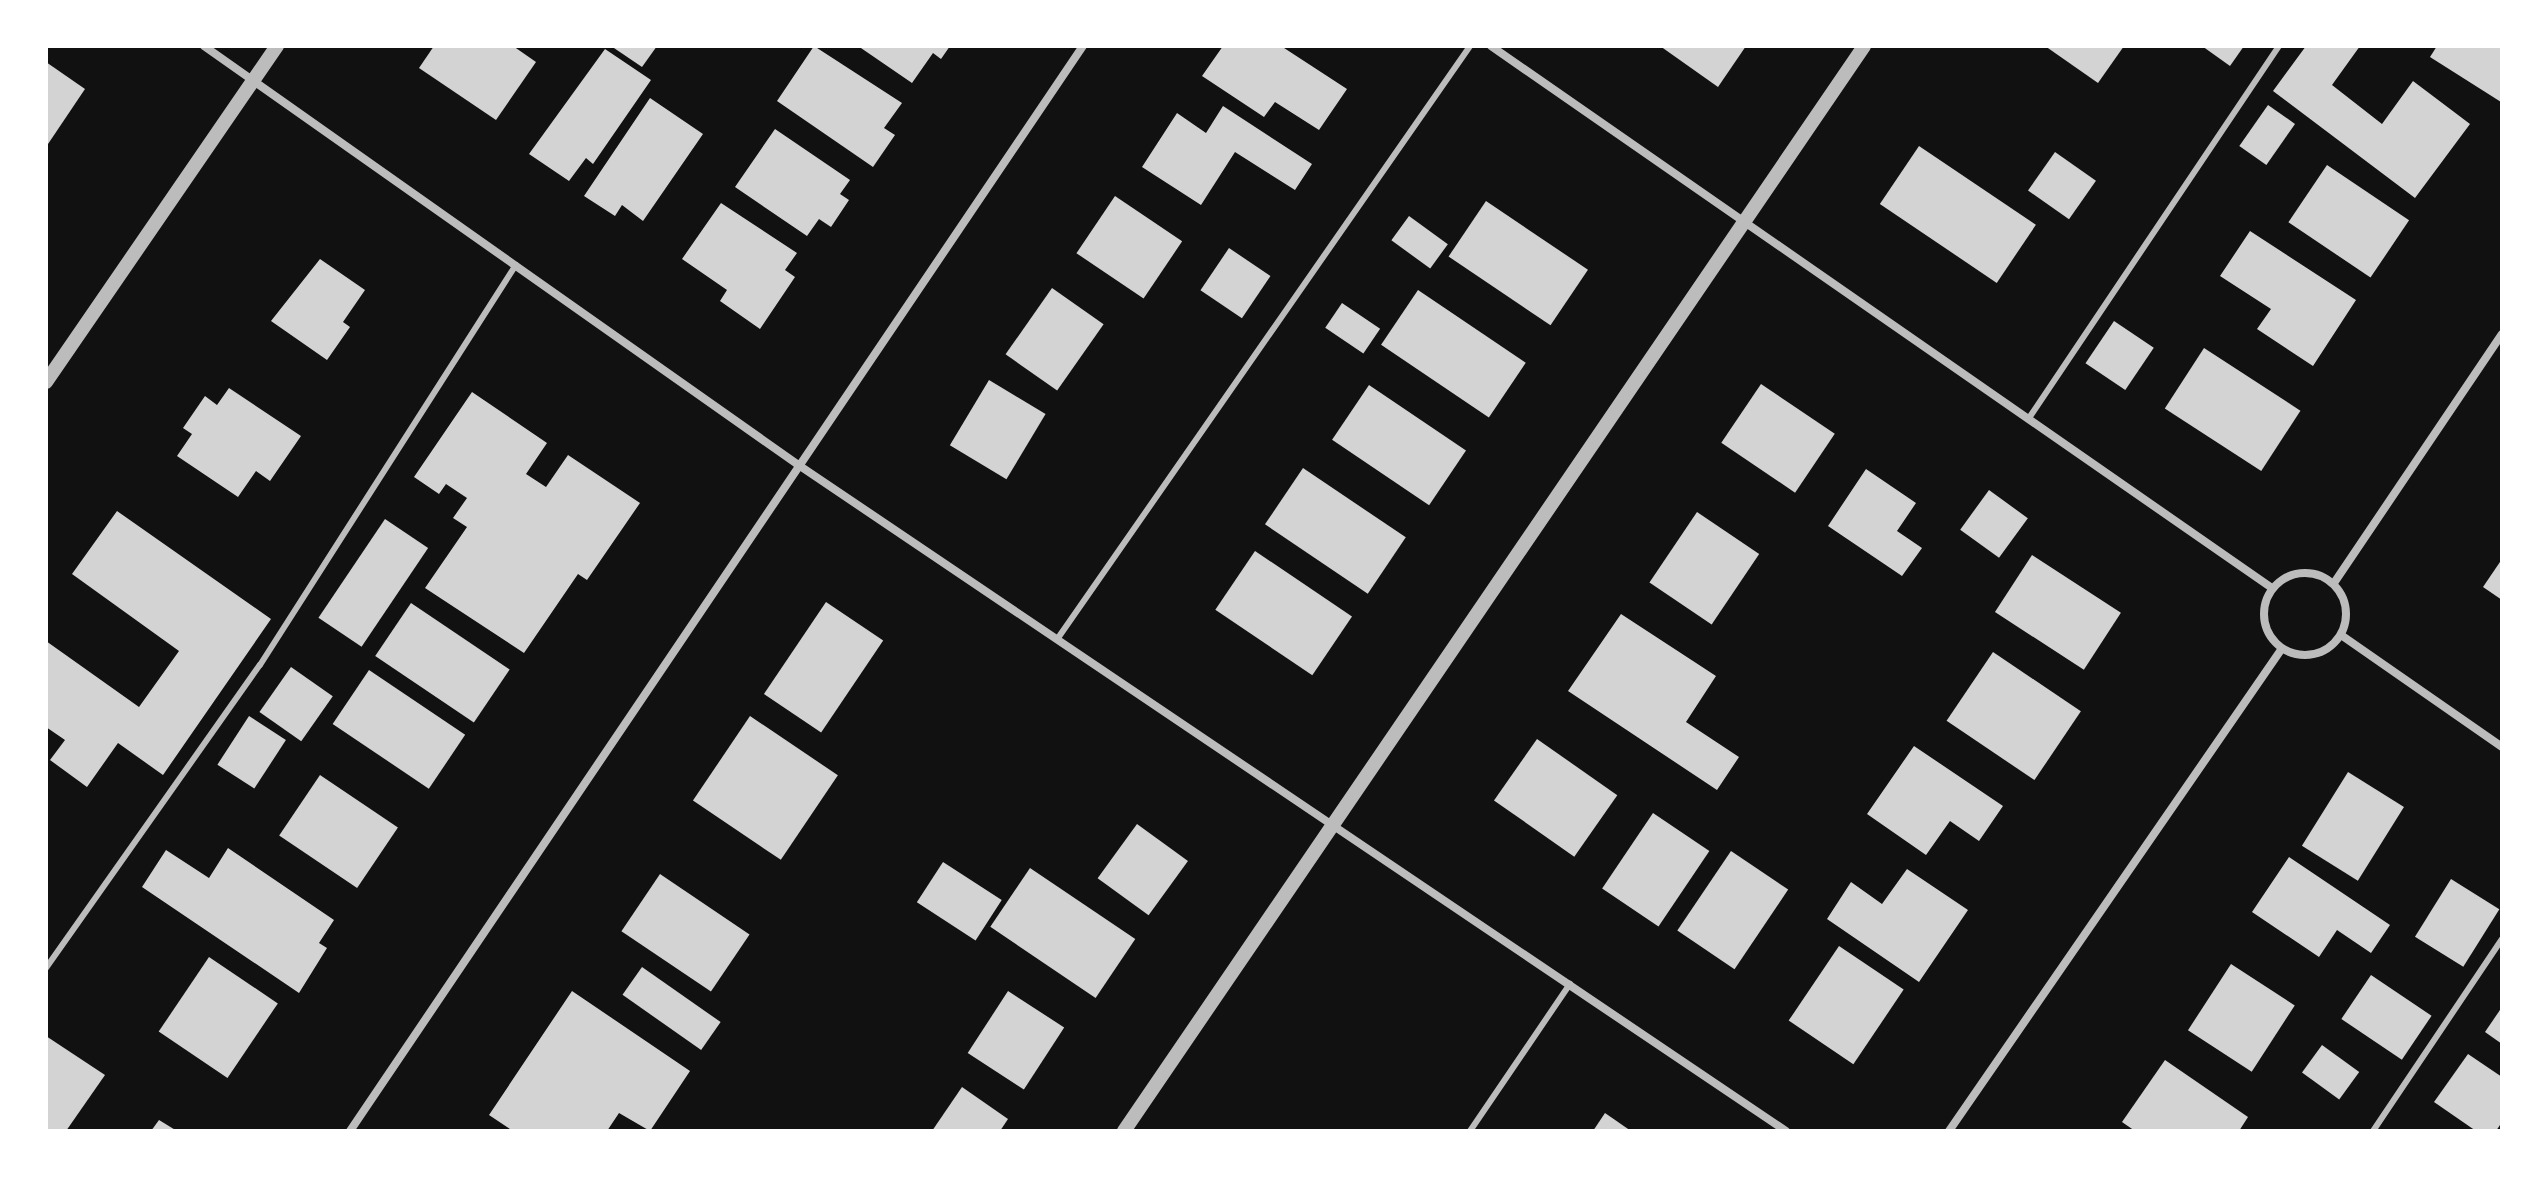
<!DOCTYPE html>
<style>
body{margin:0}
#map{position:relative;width:2548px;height:1177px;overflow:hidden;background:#111;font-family:Montserrat,sans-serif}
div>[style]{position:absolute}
.building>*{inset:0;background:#d3d3d3;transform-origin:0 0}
.service>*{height:6px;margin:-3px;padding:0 3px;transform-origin:3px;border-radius:3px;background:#bcbcbc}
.minor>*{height:8px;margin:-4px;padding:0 4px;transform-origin:4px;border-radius:4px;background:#bcbcbc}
.minor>.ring{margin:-4px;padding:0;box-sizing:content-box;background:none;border:8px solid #bcbcbc;border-radius:50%}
.tertiary>*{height:14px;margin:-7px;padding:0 7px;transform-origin:7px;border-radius:7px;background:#bcbcbc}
span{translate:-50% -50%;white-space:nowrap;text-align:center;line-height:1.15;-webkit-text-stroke:7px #fff;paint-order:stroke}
.frame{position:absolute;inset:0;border:48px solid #fff;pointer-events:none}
</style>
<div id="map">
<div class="building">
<div style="clip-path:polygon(434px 46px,513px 46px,536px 62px,496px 120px,419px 68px)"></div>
<div style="clip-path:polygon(611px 46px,657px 46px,642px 67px)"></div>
<div style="clip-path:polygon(814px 46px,902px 103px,884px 128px,895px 135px,873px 167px,777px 101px)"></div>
<div style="clip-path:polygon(858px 46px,950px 46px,941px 59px,933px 53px,912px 83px)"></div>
<div style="clip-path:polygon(1223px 46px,1281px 46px,1347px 89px,1319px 130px,1275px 102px,1264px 117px,1202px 76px)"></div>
<div style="clip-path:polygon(1660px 46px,1746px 46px,1718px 87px)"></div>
<div style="clip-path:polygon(2045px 46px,2124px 46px,2098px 83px)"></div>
<div style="clip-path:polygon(2202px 46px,2244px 46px,2230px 66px)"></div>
<div style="clip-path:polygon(2306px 46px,2360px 46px,2332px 85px,2382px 124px,2413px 81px,2470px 124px,2415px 198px,2273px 91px)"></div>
<div style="clip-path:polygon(2437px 46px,2502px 46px,2501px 102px,2430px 57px)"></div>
<div style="clip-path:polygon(605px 49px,651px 80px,593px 164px,586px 158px,569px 181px,529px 154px)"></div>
<div style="clip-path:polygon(46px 62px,85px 89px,46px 147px)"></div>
<div style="clip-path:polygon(650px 98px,703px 134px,643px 221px,622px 205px,615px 216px,584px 196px)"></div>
<div style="left:2268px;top:105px;width:33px;height:50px;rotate:35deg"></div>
<div style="clip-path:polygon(1223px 106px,1312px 164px,1295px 190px,1235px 152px,1201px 205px,1142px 167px,1177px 113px,1206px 133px)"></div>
<div style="clip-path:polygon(775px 129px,850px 180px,840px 194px,849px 200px,831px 227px,819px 219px,807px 236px,735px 187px)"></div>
<div style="left:1919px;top:146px;width:141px;height:70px;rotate:34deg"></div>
<div style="left:2055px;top:152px;width:50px;height:47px;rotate:35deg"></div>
<div style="left:2327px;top:165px;width:99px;height:69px;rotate:34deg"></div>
<div style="left:1115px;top:196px;width:81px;height:69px;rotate:34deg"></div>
<div style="left:1486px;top:201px;width:123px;height:67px;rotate:34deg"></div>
<div style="clip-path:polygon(721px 203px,797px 253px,785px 270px,795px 277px,760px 329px,720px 301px,727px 290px,682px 259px)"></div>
<div style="left:1409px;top:216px;width:48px;height:30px;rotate:36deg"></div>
<div style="clip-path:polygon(2250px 231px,2356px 300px,2313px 366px,2257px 329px,2271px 309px,2220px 276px)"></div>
<div style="left:1229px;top:248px;width:50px;height:51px;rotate:34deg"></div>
<div style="clip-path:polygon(320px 259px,365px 290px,343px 322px,350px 327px,327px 360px,271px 321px)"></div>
<div style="left:1052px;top:288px;width:63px;height:81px;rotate:35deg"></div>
<div style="left:1418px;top:290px;width:130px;height:66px;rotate:34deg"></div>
<div style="left:1342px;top:303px;width:46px;height:30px;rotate:34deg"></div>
<div style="left:2114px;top:321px;width:48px;height:51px;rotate:34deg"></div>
<div style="left:2204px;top:348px;width:115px;height:72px;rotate:33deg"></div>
<div style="left:989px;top:380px;width:66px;height:76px;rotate:31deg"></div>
<div style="left:1761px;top:384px;width:89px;height:71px;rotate:34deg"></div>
<div style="left:1369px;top:385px;width:117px;height:66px;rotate:34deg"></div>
<div style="clip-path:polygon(229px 388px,301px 436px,270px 481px,256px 471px,238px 497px,177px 456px,192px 434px,183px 428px,205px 396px,217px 405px)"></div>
<div style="clip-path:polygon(472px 392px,547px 443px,526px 474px,546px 487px,568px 455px,640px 503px,587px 580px,578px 574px,524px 653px,425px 588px,467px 527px,453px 518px,467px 498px,446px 484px,439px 494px,414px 477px)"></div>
<div style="left:1303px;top:468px;width:124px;height:68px;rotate:34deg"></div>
<div style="clip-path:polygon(1866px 469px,1916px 503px,1897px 531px,1922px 548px,1902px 576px,1828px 526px)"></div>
<div style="left:1989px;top:490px;width:48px;height:49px;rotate:36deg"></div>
<div style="clip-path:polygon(117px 511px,271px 619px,163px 775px,118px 743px,87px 787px,50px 760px,65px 740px,46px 727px,46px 641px,139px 707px,179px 651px,72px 574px)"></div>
<div style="left:1697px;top:512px;width:75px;height:85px;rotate:34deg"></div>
<div style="left:385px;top:519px;width:52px;height:119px;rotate:34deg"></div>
<div style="left:1255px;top:551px;width:117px;height:71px;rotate:34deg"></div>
<div style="left:2032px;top:555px;width:106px;height:68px;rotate:33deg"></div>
<div style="clip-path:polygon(2502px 559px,2502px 600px,2483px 587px)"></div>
<div style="left:826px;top:602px;width:69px;height:111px;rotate:34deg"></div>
<div style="left:411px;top:603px;width:119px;height:64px;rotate:34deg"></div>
<div style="clip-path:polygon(1621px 614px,1716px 676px,1686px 722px,1739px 757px,1717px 790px,1568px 691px)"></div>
<div style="left:1993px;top:652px;width:106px;height:83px;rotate:34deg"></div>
<div style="left:291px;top:667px;width:51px;height:55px;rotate:35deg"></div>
<div style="left:369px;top:670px;width:116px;height:65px;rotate:34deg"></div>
<div style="left:249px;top:716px;width:44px;height:58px;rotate:33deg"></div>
<div style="left:750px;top:716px;width:106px;height:102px;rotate:34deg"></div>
<div style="left:1537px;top:739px;width:98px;height:75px;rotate:35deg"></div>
<div style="clip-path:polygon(1914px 746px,2003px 806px,1979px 841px,1950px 821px,1926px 855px,1867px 814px)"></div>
<div style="left:2348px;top:772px;width:66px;height:87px;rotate:32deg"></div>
<div style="left:320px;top:775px;width:94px;height:73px;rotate:34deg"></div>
<div style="left:1653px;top:813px;width:68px;height:91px;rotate:34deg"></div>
<div style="left:1137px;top:824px;width:63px;height:67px;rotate:36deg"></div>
<div style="clip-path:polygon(228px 848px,334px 920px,319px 943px,327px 948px,299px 993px,142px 887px,166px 850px,209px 878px)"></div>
<div style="left:1731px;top:851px;width:69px;height:96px;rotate:34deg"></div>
<div style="clip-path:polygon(2289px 857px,2390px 925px,2371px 953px,2337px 930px,2319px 957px,2252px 912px)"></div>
<div style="left:943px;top:862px;width:70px;height:48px;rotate:33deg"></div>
<div style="left:1030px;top:868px;width:127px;height:71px;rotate:34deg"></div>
<div style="clip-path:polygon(1907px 869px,1968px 910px,1919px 982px,1827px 919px,1851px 882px,1882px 904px)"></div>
<div style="left:660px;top:874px;width:108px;height:69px;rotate:34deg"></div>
<div style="left:2451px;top:879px;width:57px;height:68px;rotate:32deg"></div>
<div style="left:1839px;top:946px;width:78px;height:90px;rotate:34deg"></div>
<div style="left:209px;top:957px;width:83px;height:90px;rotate:34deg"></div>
<div style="left:2231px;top:964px;width:76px;height:79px;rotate:33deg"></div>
<div style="left:642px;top:967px;width:96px;height:34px;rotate:35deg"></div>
<div style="left:2371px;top:975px;width:73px;height:53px;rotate:34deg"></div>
<div style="clip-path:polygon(572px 991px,690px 1071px,650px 1131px,619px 1113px,607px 1131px,513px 1131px,489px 1115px)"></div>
<div style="left:1008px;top:991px;width:67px;height:74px;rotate:33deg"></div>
<div style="clip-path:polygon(2502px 1007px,2502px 1044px,2485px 1032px)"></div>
<div style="clip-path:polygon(46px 1036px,105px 1075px,66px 1131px,46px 1131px)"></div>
<div style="left:2322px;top:1045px;width:46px;height:34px;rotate:36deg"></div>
<div style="clip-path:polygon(2468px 1054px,2502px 1077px,2502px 1122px,2496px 1131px,2476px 1131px,2434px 1102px)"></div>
<div style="clip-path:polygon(2165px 1060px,2248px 1117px,2239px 1131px,2135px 1131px,2122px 1122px)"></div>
<div style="clip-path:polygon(962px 1087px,1008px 1119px,1000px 1131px,932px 1131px)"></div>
<div style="clip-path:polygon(1605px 1113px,1631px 1131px,1593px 1131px)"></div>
<div style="clip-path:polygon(159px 1120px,177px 1131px,151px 1131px)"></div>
</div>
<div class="service">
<div style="left:2029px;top:418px;width:448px;rotate:-56.1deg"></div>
<div style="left:1058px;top:638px;width:721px;rotate:-55.16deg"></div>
<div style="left:46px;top:968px;width:371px;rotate:-54.8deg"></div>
<div style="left:260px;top:665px;width:475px;rotate:-57.4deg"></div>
<div style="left:1470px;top:1131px;width:178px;rotate:-55.8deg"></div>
<div style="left:2373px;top:1131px;width:231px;rotate:-56.1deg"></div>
</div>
<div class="minor">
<div style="left:204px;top:46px;width:726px;rotate:35.18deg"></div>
<div style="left:797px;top:464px;width:1193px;rotate:34deg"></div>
<div style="left:1491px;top:46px;width:951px;rotate:34.76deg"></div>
<div class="ring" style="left:2264px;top:573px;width:74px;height:74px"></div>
<div style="left:2334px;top:583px;width:300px;rotate:-56deg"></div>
<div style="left:2341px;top:635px;width:196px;rotate:34.8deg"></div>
<div style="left:350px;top:1131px;width:1309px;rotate:-55.96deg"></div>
<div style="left:1949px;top:1131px;width:584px;rotate:-55.39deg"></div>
</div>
<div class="tertiary">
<div style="left:46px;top:382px;width:408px;rotate:-55.5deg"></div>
<div style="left:1124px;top:1131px;width:1313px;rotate:-55.7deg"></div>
</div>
<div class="frame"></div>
</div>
